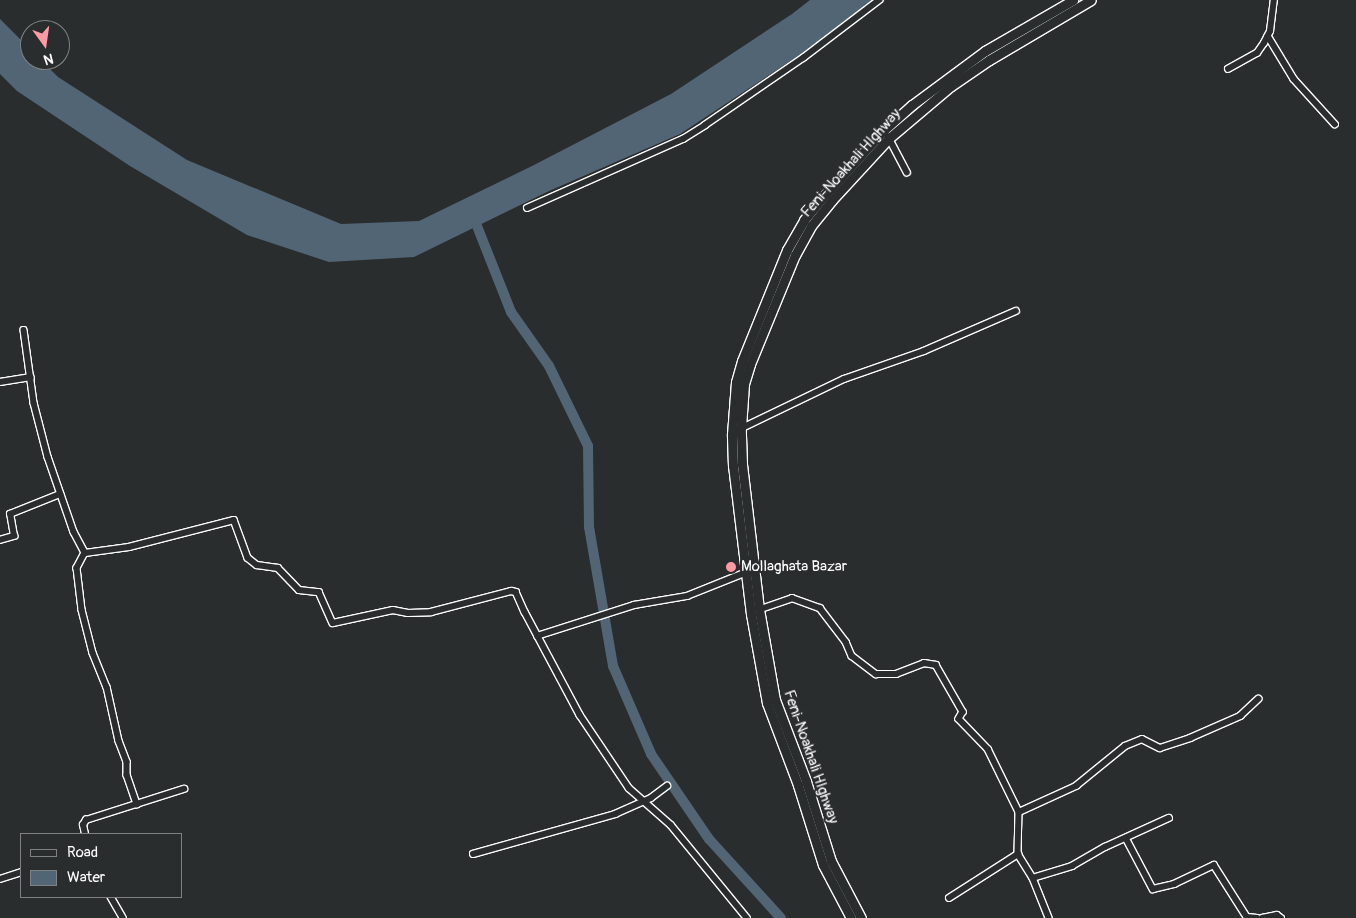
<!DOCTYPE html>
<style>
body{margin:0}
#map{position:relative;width:1356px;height:918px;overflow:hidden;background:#2a2d2e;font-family:Pangolin,sans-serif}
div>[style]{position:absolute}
.water>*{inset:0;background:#526575}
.river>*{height:10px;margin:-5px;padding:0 5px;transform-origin:5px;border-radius:5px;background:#526575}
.roads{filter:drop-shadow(1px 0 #fff) drop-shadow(-1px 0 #fff) drop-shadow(0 1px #fff) drop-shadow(0 -1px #fff)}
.minor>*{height:5.5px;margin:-2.75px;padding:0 2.75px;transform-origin:2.75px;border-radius:2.75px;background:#2a2d2e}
.highway>*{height:9px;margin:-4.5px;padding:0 4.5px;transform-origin:4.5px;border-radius:4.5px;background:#2a2d2e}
.dots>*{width:14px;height:14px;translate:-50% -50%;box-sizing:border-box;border:2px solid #2a2d2e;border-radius:50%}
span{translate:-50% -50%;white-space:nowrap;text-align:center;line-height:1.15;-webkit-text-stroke:4.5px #2a2d2e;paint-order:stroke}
.street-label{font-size:15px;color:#fff}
.poi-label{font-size:15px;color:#fff}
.left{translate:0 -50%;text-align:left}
.legend{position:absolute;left:20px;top:833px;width:162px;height:65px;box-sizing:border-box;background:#2a2d2e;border:1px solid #7f8182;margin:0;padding:6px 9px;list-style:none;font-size:15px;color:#fff}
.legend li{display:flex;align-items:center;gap:10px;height:25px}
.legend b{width:25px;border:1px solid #7f8182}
.north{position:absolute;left:20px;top:20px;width:50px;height:50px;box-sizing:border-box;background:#2a2d2e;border:1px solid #7f8182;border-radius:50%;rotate:166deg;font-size:14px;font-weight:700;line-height:20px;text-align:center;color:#fff}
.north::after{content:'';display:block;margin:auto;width:18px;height:22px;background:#ff9aa2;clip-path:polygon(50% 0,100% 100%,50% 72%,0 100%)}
</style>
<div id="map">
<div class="water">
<div style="clip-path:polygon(810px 0,873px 0,819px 42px,680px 134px,549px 191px,414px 257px,329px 262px,247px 235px,130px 166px,17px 91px,0 74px,0 19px,30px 49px,30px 60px,41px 60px,58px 77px,187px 160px,341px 224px,419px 221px,534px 165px,671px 94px,792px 14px)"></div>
</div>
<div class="river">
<div style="left:477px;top:226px;width:92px;rotate:68.4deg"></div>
<div style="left:511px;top:312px;width:66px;rotate:54.9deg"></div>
<div style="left:549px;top:366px;width:89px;rotate:64deg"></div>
<div style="left:588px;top:446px;width:81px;rotate:89.3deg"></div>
<div style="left:589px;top:527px;width:141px;rotate:80.2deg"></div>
<div style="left:613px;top:666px;width:96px;rotate:66.6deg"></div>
<div style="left:651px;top:754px;width:103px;rotate:55.7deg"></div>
<div style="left:709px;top:839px;width:107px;rotate:47.7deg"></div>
</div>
<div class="roads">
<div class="minor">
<div style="left:1268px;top:36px;width:50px;rotate:58.8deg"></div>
<div style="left:1294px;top:79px;width:61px;rotate:47.7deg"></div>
<div style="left:1228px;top:69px;width:33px;rotate:-29deg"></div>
<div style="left:1257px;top:53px;width:12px;rotate:-55deg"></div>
<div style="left:1264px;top:43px;width:13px;rotate:-63deg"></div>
<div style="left:1270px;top:31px;width:31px;rotate:-83deg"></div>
<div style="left:888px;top:136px;width:41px;rotate:62.2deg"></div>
<div style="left:527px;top:208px;width:171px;rotate:-23.9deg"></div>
<div style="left:683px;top:139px;width:26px;rotate:-32deg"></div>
<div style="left:705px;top:125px;width:119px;rotate:-34.4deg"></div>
<div style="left:803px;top:58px;width:96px;rotate:-37.3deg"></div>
<div style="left:24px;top:330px;width:74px;rotate:82.2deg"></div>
<div style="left:34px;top:403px;width:56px;rotate:75.5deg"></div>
<div style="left:48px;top:457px;width:79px;rotate:70.9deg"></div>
<div style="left:74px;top:532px;width:24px;rotate:62deg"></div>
<div style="left:0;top:382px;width:31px;rotate:-9deg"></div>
<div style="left:740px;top:429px;width:115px;rotate:-25.7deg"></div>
<div style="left:844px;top:379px;width:85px;rotate:-19.3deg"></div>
<div style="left:924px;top:351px;width:100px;rotate:-23.5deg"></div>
<div style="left:0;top:540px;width:15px;rotate:-16deg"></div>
<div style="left:14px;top:536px;width:22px;rotate:-100deg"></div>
<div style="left:10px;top:514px;width:54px;rotate:-21.8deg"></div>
<div style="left:85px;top:553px;width:44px;rotate:-7.8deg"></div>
<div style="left:129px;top:547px;width:108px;rotate:-14.4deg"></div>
<div style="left:234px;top:520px;width:40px;rotate:69.8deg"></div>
<div style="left:248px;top:558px;width:11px;rotate:38deg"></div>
<div style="left:257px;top:565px;width:21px;rotate:8deg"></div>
<div style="left:278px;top:568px;width:30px;rotate:46deg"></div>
<div style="left:299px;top:590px;width:20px;rotate:6deg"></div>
<div style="left:319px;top:592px;width:34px;rotate:66deg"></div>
<div style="left:333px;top:623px;width:61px;rotate:-12.2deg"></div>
<div style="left:393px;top:610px;width:15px;rotate:11deg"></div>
<div style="left:408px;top:613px;width:23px;rotate:-2deg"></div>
<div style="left:431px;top:612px;width:83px;rotate:-14.7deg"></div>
<div style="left:511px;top:591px;width:5px;rotate:11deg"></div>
<div style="left:516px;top:592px;width:22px;rotate:66deg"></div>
<div style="left:525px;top:612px;width:117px;rotate:61.9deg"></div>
<div style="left:580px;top:715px;width:88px;rotate:56.1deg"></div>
<div style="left:629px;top:788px;width:56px;rotate:41.4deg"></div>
<div style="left:671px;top:825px;width:120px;rotate:50.7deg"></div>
<div style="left:85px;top:553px;width:17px;rotate:118deg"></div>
<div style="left:77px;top:568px;width:42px;rotate:83.2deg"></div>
<div style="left:82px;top:610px;width:44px;rotate:75.7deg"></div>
<div style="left:93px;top:653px;width:37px;rotate:68deg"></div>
<div style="left:107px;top:687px;width:55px;rotate:77.5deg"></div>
<div style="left:119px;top:741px;width:22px;rotate:69deg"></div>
<div style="left:127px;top:762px;width:13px;rotate:90deg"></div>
<div style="left:127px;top:775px;width:31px;rotate:71deg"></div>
<div style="left:758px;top:610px;width:36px;rotate:-19deg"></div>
<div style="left:792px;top:598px;width:30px;rotate:20deg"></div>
<div style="left:820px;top:608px;width:43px;rotate:52.6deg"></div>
<div style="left:846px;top:642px;width:15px;rotate:67deg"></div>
<div style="left:852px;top:656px;width:30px;rotate:37deg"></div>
<div style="left:876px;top:674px;width:20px"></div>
<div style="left:896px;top:674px;width:30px;rotate:-21deg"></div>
<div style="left:924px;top:663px;width:12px;rotate:9deg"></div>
<div style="left:936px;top:665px;width:54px;rotate:60.1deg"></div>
<div style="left:963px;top:712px;width:8px;rotate:120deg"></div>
<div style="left:959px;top:719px;width:42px;rotate:46deg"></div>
<div style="left:988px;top:749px;width:70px;rotate:63.8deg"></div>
<div style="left:1019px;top:812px;width:42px;rotate:91.4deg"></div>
<div style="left:1018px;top:854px;width:28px;rotate:58deg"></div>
<div style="left:1033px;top:878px;width:43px;rotate:68.2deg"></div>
<div style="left:537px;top:636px;width:102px;rotate:-17.7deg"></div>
<div style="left:634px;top:605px;width:54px;rotate:-9.6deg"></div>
<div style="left:687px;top:596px;width:65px;rotate:-21.8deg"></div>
<div style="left:1019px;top:812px;width:63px;rotate:-24.5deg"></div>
<div style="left:1076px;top:786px;width:63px;rotate:-39.2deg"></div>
<div style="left:1125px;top:746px;width:18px;rotate:-22deg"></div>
<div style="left:1142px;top:739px;width:20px;rotate:27deg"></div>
<div style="left:1160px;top:748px;width:32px;rotate:-18deg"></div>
<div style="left:1190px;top:738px;width:55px;rotate:-23.7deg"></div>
<div style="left:1240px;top:716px;width:25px;rotate:-43deg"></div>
<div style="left:85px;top:834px;width:9px;rotate:-103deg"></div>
<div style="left:83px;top:825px;width:6px;rotate:-59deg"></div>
<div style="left:86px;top:820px;width:103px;rotate:-17.6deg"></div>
<div style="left:1126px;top:838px;width:58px;rotate:62.1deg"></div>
<div style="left:1153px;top:889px;width:22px;rotate:-13deg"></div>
<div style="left:1174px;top:884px;width:44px;rotate:-25.4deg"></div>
<div style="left:1214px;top:865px;width:62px;rotate:57.6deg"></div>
<div style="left:1247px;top:917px;width:10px;rotate:6deg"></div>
<div style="left:473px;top:854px;width:148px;rotate:-15.7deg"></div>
<div style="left:615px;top:814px;width:39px;rotate:-24deg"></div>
<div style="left:651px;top:798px;width:20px;rotate:-37deg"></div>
<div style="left:1033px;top:878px;width:41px;rotate:-17.1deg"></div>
<div style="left:1072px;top:866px;width:38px;rotate:-30deg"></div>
<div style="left:1105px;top:847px;width:70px;rotate:-24.4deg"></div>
<div style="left:0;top:879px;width:22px;rotate:-18deg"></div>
<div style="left:111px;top:897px;width:24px;rotate:60deg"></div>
<div style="left:949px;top:898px;width:82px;rotate:-32.5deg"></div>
<div style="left:1262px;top:918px;width:15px;rotate:-11deg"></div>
<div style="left:1277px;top:915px;width:5px;rotate:37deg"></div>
</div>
<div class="highway">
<div style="left:851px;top:918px;width:60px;rotate:-117.8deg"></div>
<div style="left:823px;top:865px;width:84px;rotate:-107.4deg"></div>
<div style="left:798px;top:785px;width:88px;rotate:-110.7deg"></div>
<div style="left:767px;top:703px;width:90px;rotate:-100.2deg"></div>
<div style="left:751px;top:614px;width:149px;rotate:-96.9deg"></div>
<div style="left:733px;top:466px;width:32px;rotate:-92deg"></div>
<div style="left:732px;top:434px;width:52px;rotate:-85.6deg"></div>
<div style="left:736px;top:382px;width:22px;rotate:-74deg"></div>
<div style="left:742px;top:361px;width:120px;rotate:-67.9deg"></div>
<div style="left:787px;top:250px;width:34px;rotate:-60deg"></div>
<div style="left:804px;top:220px;width:34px;rotate:-50deg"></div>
<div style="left:826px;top:194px;width:85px;rotate:-47.9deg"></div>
<div style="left:883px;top:131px;width:39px;rotate:-42deg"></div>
<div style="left:912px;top:105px;width:91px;rotate:-36.5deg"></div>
<div style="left:985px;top:51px;width:102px;rotate:-30.1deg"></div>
<div style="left:861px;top:918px;width:64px;rotate:-117.8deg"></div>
<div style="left:831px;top:861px;width:84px;rotate:-107.4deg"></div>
<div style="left:806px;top:781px;width:87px;rotate:-110.9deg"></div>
<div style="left:775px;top:700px;width:92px;rotate:-100deg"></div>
<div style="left:759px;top:609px;width:146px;rotate:-96.7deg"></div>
<div style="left:742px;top:464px;width:36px;rotate:-92deg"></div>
<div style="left:741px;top:428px;width:44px;rotate:-86.1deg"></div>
<div style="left:744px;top:384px;width:21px;rotate:-73deg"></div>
<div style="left:750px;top:364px;width:118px;rotate:-67.6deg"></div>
<div style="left:795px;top:255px;width:33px;rotate:-61deg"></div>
<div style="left:811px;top:226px;width:33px;rotate:-51deg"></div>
<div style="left:832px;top:200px;width:83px;rotate:-47.4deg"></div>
<div style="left:888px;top:139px;width:82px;rotate:-40.1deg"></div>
<div style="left:951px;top:86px;width:46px;rotate:-34.4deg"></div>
<div style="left:989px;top:60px;width:118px;rotate:-30.5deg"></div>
</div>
</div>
<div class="dots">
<div style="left:731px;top:567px;background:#ff9aa2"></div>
</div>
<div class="street-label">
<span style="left:851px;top:163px;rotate:-48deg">Feni-Noakhali HIghway</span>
<span style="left:811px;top:757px;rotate:71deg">Feni-Noakhali HIghway</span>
</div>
<div class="poi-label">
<span class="left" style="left:741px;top:567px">Mollaghata Bazar</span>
</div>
<ul class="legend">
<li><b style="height:6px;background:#2a2d2e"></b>Road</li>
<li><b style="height:14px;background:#526575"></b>Water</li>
</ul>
<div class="north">N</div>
</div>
